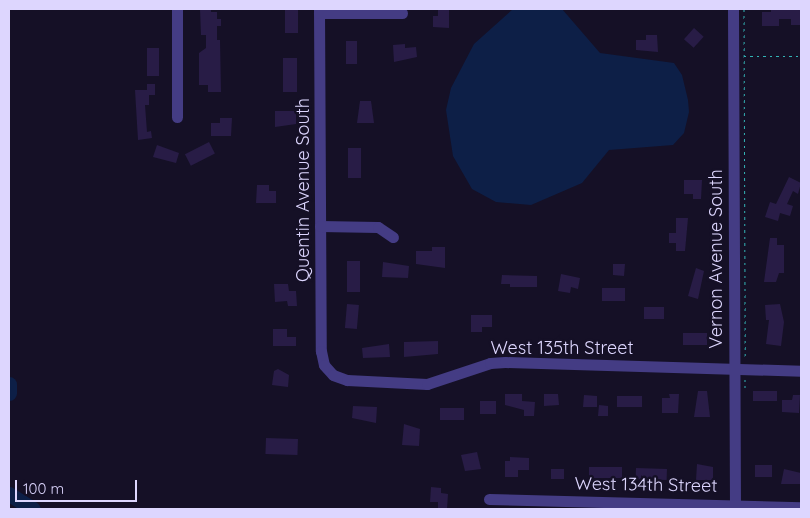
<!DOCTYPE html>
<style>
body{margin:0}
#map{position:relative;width:810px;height:518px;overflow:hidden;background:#151026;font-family:Quicksand,sans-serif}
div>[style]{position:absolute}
.water>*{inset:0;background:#0d1f47}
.river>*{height:15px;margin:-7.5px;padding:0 7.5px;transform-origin:7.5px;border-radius:7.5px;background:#0d1f47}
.building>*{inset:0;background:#281c46;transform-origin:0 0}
.path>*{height:1px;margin-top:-0.5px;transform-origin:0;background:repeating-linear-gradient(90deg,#32b3b5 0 2.5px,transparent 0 6.5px)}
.minor>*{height:11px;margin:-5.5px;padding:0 5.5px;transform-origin:5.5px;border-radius:5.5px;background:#443c84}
span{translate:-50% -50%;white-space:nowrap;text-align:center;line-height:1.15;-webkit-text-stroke:5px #151026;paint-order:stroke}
.street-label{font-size:18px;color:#ddd6fe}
.frame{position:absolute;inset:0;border:10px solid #ddd6fe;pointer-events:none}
.scale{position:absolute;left:15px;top:480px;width:122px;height:22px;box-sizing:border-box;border:2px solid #ddd6fe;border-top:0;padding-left:6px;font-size:15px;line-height:18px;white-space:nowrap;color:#ddd6fe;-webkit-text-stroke:4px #151026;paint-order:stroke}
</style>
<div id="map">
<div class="water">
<div style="clip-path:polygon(513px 9px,562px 9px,600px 53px,674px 63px,682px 75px,688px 100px,689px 112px,684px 133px,673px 145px,609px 150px,582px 183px,531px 205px,496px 202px,472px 189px,453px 156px,446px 110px,451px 88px,474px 44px)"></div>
</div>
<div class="river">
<div style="left:9px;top:384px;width:9px;rotate:90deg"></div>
<div style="left:9px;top:494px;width:28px;rotate:32deg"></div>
</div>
<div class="building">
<div style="clip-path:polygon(200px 9px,211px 9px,211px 12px,217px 12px,217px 19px,221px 19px,221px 26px,217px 26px,217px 40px,220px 40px,221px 92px,208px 92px,208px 85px,199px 85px,199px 53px,206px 48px,206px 35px,201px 35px)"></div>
<div style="clip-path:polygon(438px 9px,449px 9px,449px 28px,433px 27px,433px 16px,438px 16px)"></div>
<div style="clip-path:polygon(771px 9px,801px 9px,801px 25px,791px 25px,791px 19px,779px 19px,779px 26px,762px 26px,762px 12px,771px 12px)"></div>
<div style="left:285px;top:10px;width:13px;height:23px"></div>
<div style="left:694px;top:28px;width:13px;height:15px;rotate:42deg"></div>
<div style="clip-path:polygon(646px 35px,657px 35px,658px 52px,636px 50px,636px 40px,646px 40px)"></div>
<div style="left:346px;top:41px;width:11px;height:23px"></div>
<div style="clip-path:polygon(405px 44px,405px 48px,416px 47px,417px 57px,394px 62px,393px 45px)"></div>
<div style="left:147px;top:48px;width:12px;height:28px"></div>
<div style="left:283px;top:58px;width:14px;height:34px"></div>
<div style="clip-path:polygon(147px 84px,155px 84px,155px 95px,149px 95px,149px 105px,145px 105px,147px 132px,151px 131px,152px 138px,138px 140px,135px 90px,147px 90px)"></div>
<div style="clip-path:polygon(360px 101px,371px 101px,374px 123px,357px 123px)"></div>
<div style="clip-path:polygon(275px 111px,296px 111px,296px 124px,275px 127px)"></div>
<div style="clip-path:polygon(220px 118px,232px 118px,231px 136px,211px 136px,211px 123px,220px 123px)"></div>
<div style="left:209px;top:142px;width:13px;height:27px;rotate:63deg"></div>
<div style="clip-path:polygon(157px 145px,179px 153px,176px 163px,153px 157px)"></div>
<div style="left:348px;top:148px;width:13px;height:30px"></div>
<div style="clip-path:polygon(789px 177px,801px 183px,798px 194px,793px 191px,787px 204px,793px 206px,790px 216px,780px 213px,778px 221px,765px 217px,770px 202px,776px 204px)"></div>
<div style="clip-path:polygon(684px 180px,702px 180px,701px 199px,693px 199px,693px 194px,684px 194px)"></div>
<div style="clip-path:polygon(257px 185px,269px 185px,269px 191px,276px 191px,276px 203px,256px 203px)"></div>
<div style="clip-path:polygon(676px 218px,688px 218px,685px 251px,676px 251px,676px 243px,669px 243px,669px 233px,676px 233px)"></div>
<div style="clip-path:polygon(770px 238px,777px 238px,777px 245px,784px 245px,784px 273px,779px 273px,776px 282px,764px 282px)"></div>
<div style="clip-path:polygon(432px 247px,445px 247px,445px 268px,416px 264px,416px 251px,432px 251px)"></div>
<div style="left:347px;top:261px;width:13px;height:31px"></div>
<div style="clip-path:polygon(383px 262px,409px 266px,408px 278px,382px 277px)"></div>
<div style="clip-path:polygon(613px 264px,625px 264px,624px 276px,613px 275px)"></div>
<div style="clip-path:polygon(696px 268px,704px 271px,698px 299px,688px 296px)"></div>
<div style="clip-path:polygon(561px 274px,580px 278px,578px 289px,571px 287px,570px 293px,558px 291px)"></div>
<div style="clip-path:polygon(502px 275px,537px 276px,537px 287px,510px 287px,510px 284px,501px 284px)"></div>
<div style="clip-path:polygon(274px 284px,288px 284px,289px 291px,296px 291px,297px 306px,288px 306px,287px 301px,275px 302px)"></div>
<div style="left:602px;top:288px;width:23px;height:13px"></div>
<div style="left:347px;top:304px;width:12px;height:24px;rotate:5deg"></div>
<div style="clip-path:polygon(780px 304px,784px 322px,781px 346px,766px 344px,769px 320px,766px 320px,765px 305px)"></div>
<div style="left:644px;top:307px;width:20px;height:12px"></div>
<div style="clip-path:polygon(471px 315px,492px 315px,492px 327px,482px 327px,482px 332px,471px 332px)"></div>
<div style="clip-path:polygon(273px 329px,287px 329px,287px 337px,296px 337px,296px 346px,273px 346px)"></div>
<div style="left:683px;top:333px;width:24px;height:12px"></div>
<div style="clip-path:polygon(438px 341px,438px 354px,404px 357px,404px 342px)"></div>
<div style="clip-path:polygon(389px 344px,390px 357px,363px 358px,362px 348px)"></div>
<div style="clip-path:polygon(278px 369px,289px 375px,288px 387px,272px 385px,274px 371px)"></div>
<div style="clip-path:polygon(698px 391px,707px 391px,710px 417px,694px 417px)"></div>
<div style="left:753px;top:391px;width:24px;height:10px"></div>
<div style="clip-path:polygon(505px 394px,522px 394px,522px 401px,535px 402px,534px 416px,524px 416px,524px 410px,505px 405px)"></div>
<div style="clip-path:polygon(544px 394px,558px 394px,559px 405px,544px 406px)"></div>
<div style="clip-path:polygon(669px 394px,679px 394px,678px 413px,662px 413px,662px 398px,670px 398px)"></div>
<div style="clip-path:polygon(584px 395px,597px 396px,597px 407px,583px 407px)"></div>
<div style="clip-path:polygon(793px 395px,800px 395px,799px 413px,782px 412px,782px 400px,792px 400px)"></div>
<div style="left:617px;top:396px;width:25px;height:11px"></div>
<div style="left:480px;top:401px;width:16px;height:13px"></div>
<div style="clip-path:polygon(599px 405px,608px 406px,608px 416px,598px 416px)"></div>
<div style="clip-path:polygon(353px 406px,377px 407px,376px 423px,352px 418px)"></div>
<div style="left:464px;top:408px;width:12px;height:24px;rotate:90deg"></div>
<div style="clip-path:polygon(404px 424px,420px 429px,419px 446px,402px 445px)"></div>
<div style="left:266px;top:438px;width:32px;height:16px;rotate:2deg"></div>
<div style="clip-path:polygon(477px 452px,481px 469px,465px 471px,461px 455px)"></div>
<div style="clip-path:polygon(510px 457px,529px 458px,529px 470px,518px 470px,518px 477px,505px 477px,505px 461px,510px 461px)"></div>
<div style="clip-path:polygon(697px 464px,713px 467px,713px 480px,696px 480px)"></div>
<div style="left:755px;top:465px;width:17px;height:12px"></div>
<div style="left:589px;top:467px;width:33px;height:11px"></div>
<div style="left:636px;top:468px;width:31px;height:11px;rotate:2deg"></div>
<div style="left:551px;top:469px;width:13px;height:10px"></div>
<div style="clip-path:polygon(784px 469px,801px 473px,801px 484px,781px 484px)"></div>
<div style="clip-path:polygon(431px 487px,441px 488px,441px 493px,448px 494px,447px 509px,438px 508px,438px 502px,430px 502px)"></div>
</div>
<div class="path">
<div style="left:744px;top:9px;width:349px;rotate:89.8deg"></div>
<div style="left:744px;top:56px;width:57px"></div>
<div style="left:745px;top:388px;width:9px;rotate:-90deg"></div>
</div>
<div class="minor">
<div style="left:177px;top:9px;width:108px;rotate:90deg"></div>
<div style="left:319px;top:9px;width:342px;rotate:89.7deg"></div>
<div style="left:321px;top:351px;width:14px;rotate:78deg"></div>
<div style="left:324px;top:365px;width:13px;rotate:48deg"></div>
<div style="left:333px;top:375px;width:15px;rotate:20deg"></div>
<div style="left:347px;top:380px;width:80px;rotate:2.9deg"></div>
<div style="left:427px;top:384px;width:66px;rotate:-18.4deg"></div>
<div style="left:490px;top:363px;width:15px;rotate:-4deg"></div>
<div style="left:505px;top:362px;width:296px;rotate:1.7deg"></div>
<div style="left:733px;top:9px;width:500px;rotate:89.77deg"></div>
<div style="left:319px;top:13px;width:83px"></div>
<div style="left:320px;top:226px;width:58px;rotate:1deg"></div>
<div style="left:378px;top:227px;width:18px;rotate:34deg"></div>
<div style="left:489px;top:499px;width:312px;rotate:1.5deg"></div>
</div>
<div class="street-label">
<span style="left:303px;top:190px;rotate:-90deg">Quentin Avenue South</span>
<span style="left:716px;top:259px;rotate:-90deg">Vernon Avenue South</span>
<span style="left:562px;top:348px">West 135th Street</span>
<span style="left:646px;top:485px;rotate:1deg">West 134th Street</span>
</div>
<div class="frame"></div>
<div class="scale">100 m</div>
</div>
